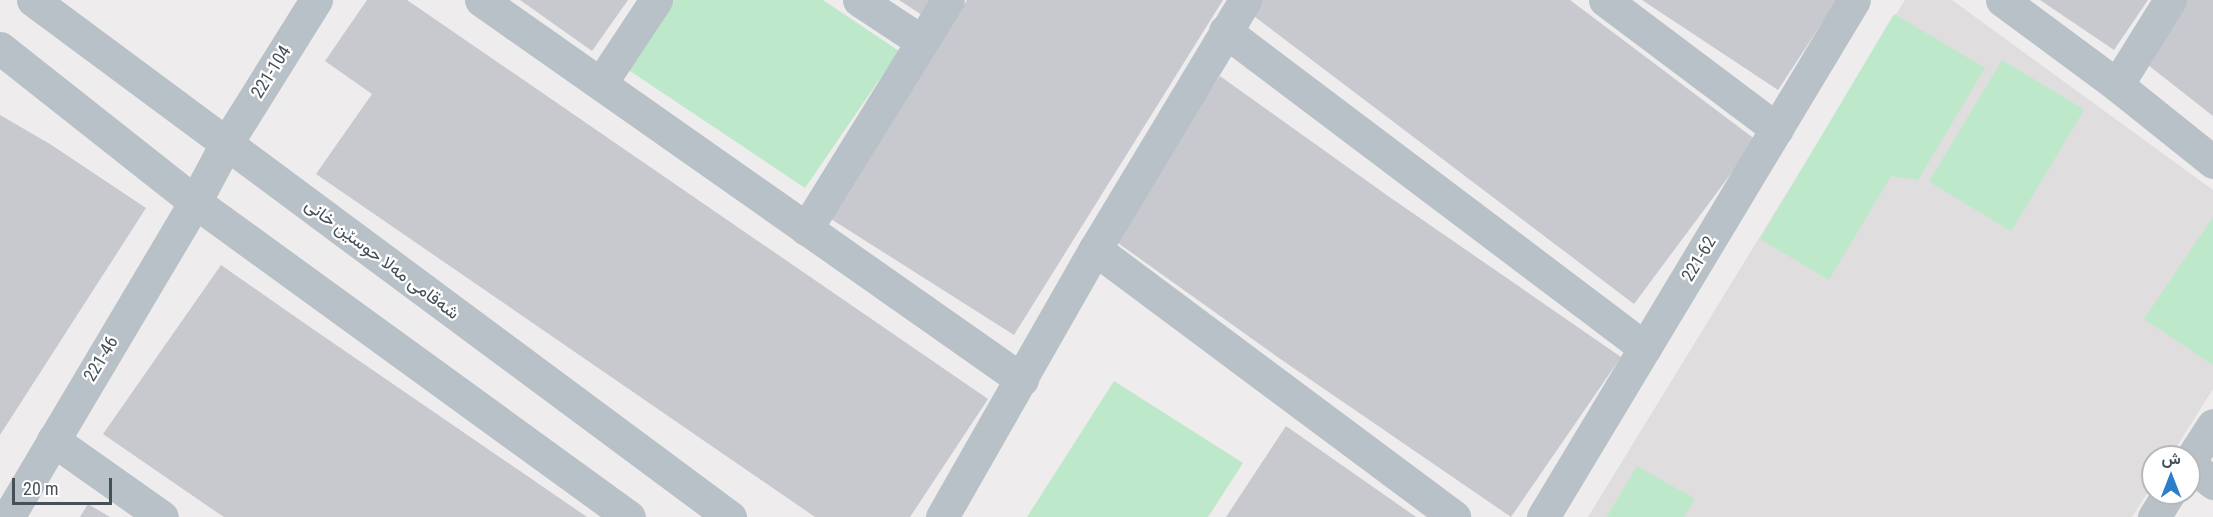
<!DOCTYPE html>
<meta charset="utf-8">
<style>
body{margin:0}
#map{position:relative;width:2213px;height:517px;overflow:hidden;background:#eeecec;font-family:"Roboto Condensed",Vazirmatn,sans-serif}
div>[style]{position:absolute}
.education>*{inset:0;background:#dfdddd}
.green>*{inset:0;background:#bde9ca;transform-origin:0 0}
.building>*{inset:0;background:#c7c9ce}
.minor>*{height:33px;margin:-16.5px;padding:0 16.5px;transform-origin:16.5px;border-radius:16.5px;background:#b8c1c7}
span{translate:-50% -50%;white-space:nowrap;text-align:center;line-height:1.15;-webkit-text-stroke:4.5px #fff;paint-order:stroke}
.street-label{font-size:18px;color:#465057}
.north{position:absolute;left:2141px;top:445px;width:60px;height:60px;box-sizing:border-box;background:#fff;border:2px solid #b5b9bc;border-radius:50%;rotate:0deg;font-size:16px;font-weight:700;line-height:24px;text-align:center;color:#465057}
.north::after{content:'';display:block;margin:auto;width:21px;height:27px;background:#2b7fc9;clip-path:polygon(50% 0,100% 100%,50% 72%,0 100%)}
.scale{position:absolute;left:12px;top:478px;width:100px;height:27px;box-sizing:border-box;border:3px solid #465057;border-top:0;padding-left:8px;font-size:18px;line-height:21px;white-space:nowrap;color:#465057;-webkit-text-stroke:4px #fff;paint-order:stroke}
</style>
<div id="map">
<div class="education">
<div style="clip-path:polygon(1905px 0,1952px 0,2213px 190px,2213px 389px,2170px 457px,2153px 457px,2153px 484px,2132px 517px,1588px 517px)"></div>
</div>
<div class="green">
<div style="clip-path:polygon(674px 0,823px 0,899px 51px,805px 188px,627px 69px)"></div>
<div style="clip-path:polygon(1894px 14px,1985px 68px,1918px 180px,1891px 176px,1829px 280px,1760px 239px)"></div>
<div style="left:2002px;top:60px;width:96px;height:142px;rotate:31deg"></div>
<div style="clip-path:polygon(2213px 217px,2213px 365px,2144px 319px)"></div>
<div style="clip-path:polygon(1114px 381px,1243px 463px,1208px 517px,1027px 517px)"></div>
<div style="clip-path:polygon(1637px 466px,1695px 499px,1684px 517px,1607px 517px)"></div>
</div>
<div class="building">
<div style="clip-path:polygon(367px 0,407px 0,988px 399px,910px 517px,815px 517px,316px 174px,372px 94px,325px 61px)"></div>
<div style="clip-path:polygon(520px 0,628px 0,592px 51px)"></div>
<div style="clip-path:polygon(899px 0,932px 0,922px 15px)"></div>
<div style="clip-path:polygon(967px 0,1223px 0,1014px 335px,831px 219px)"></div>
<div style="clip-path:polygon(1258px 0,1570px 0,1756px 140px,1634px 304px,1250px 13px)"></div>
<div style="clip-path:polygon(1642px 0,1837px 0,1778px 90px)"></div>
<div style="clip-path:polygon(2040px 0,2148px 0,2114px 50px)"></div>
<div style="clip-path:polygon(2184px 0,2213px 0,2213px 116px,2143px 61px)"></div>
<div style="clip-path:polygon(1220px 76px,1388px 196px,1621px 357px,1511px 517px,1279px 358px,1111px 238px)"></div>
<div style="clip-path:polygon(0 115px,50px 144px,146px 208px,0 435px)"></div>
<div style="clip-path:polygon(221px 265px,307px 325px,587px 517px,224px 517px,212px 509px,103px 434px)"></div>
<div style="clip-path:polygon(1286px 426px,1416px 517px,1226px 517px)"></div>
<div style="clip-path:polygon(88px 504px,110px 517px,80px 517px)"></div>
</div>
<div class="minor">
<div style="left:33px;top:0;width:868px;rotate:36.57deg"></div>
<div style="left:481px;top:0;width:661px;rotate:35.08deg"></div>
<div style="left:859px;top:0;width:74px;rotate:33.5deg"></div>
<div style="left:1605px;top:0;width:215px;rotate:36.9deg"></div>
<div style="left:2002px;top:0;width:143px;rotate:36.5deg"></div>
<div style="left:2117px;top:85px;width:123px;rotate:38.7deg"></div>
<div style="left:1225px;top:31px;width:526px;rotate:37.04deg"></div>
<div style="left:0;top:48px;width:248px;rotate:38.3deg"></div>
<div style="left:195px;top:202px;width:536px;rotate:35.97deg"></div>
<div style="left:601px;top:83px;width:100px;rotate:-56.5deg"></div>
<div style="left:2117px;top:85px;width:100px;rotate:-58.1deg"></div>
<div style="left:806px;top:229px;width:269px;rotate:-58.2deg"></div>
<div style="left:1095px;top:249px;width:448px;rotate:36.7deg"></div>
<div style="left:53px;top:440px;width:133px;rotate:35.2deg"></div>
<div style="left:2189px;top:462px;width:44px;rotate:-57deg"></div>
<div style="left:2189px;top:464px;width:31px;rotate:38deg"></div>
<div style="left:8px;top:517px;width:366px;rotate:-59.3deg"></div>
<div style="left:195px;top:202px;width:66px;rotate:-61.9deg"></div>
<div style="left:226px;top:144px;width:170px;rotate:-58deg"></div>
<div style="left:942px;top:517px;width:309px;rotate:-60.3deg"></div>
<div style="left:1095px;top:249px;width:291px;rotate:-58.9deg"></div>
<div style="left:1543px;top:517px;width:603px;rotate:-58.97deg"></div>
<div style="left:2154px;top:517px;width:28px;rotate:-58deg"></div>
</div>
<div class="street-label">
<span style="left:271px;top:72px;rotate:-58deg">221-104</span>
<span style="left:382px;top:259px;rotate:37deg">شەقامی مەلا حوسێن خانی</span>
<span style="left:1699px;top:259px;rotate:-59deg">221-62</span>
<span style="left:101px;top:359px;rotate:-59deg">221-46</span>
</div>
<div class="north">ش</div>
<div class="scale">20 m</div>
</div>
